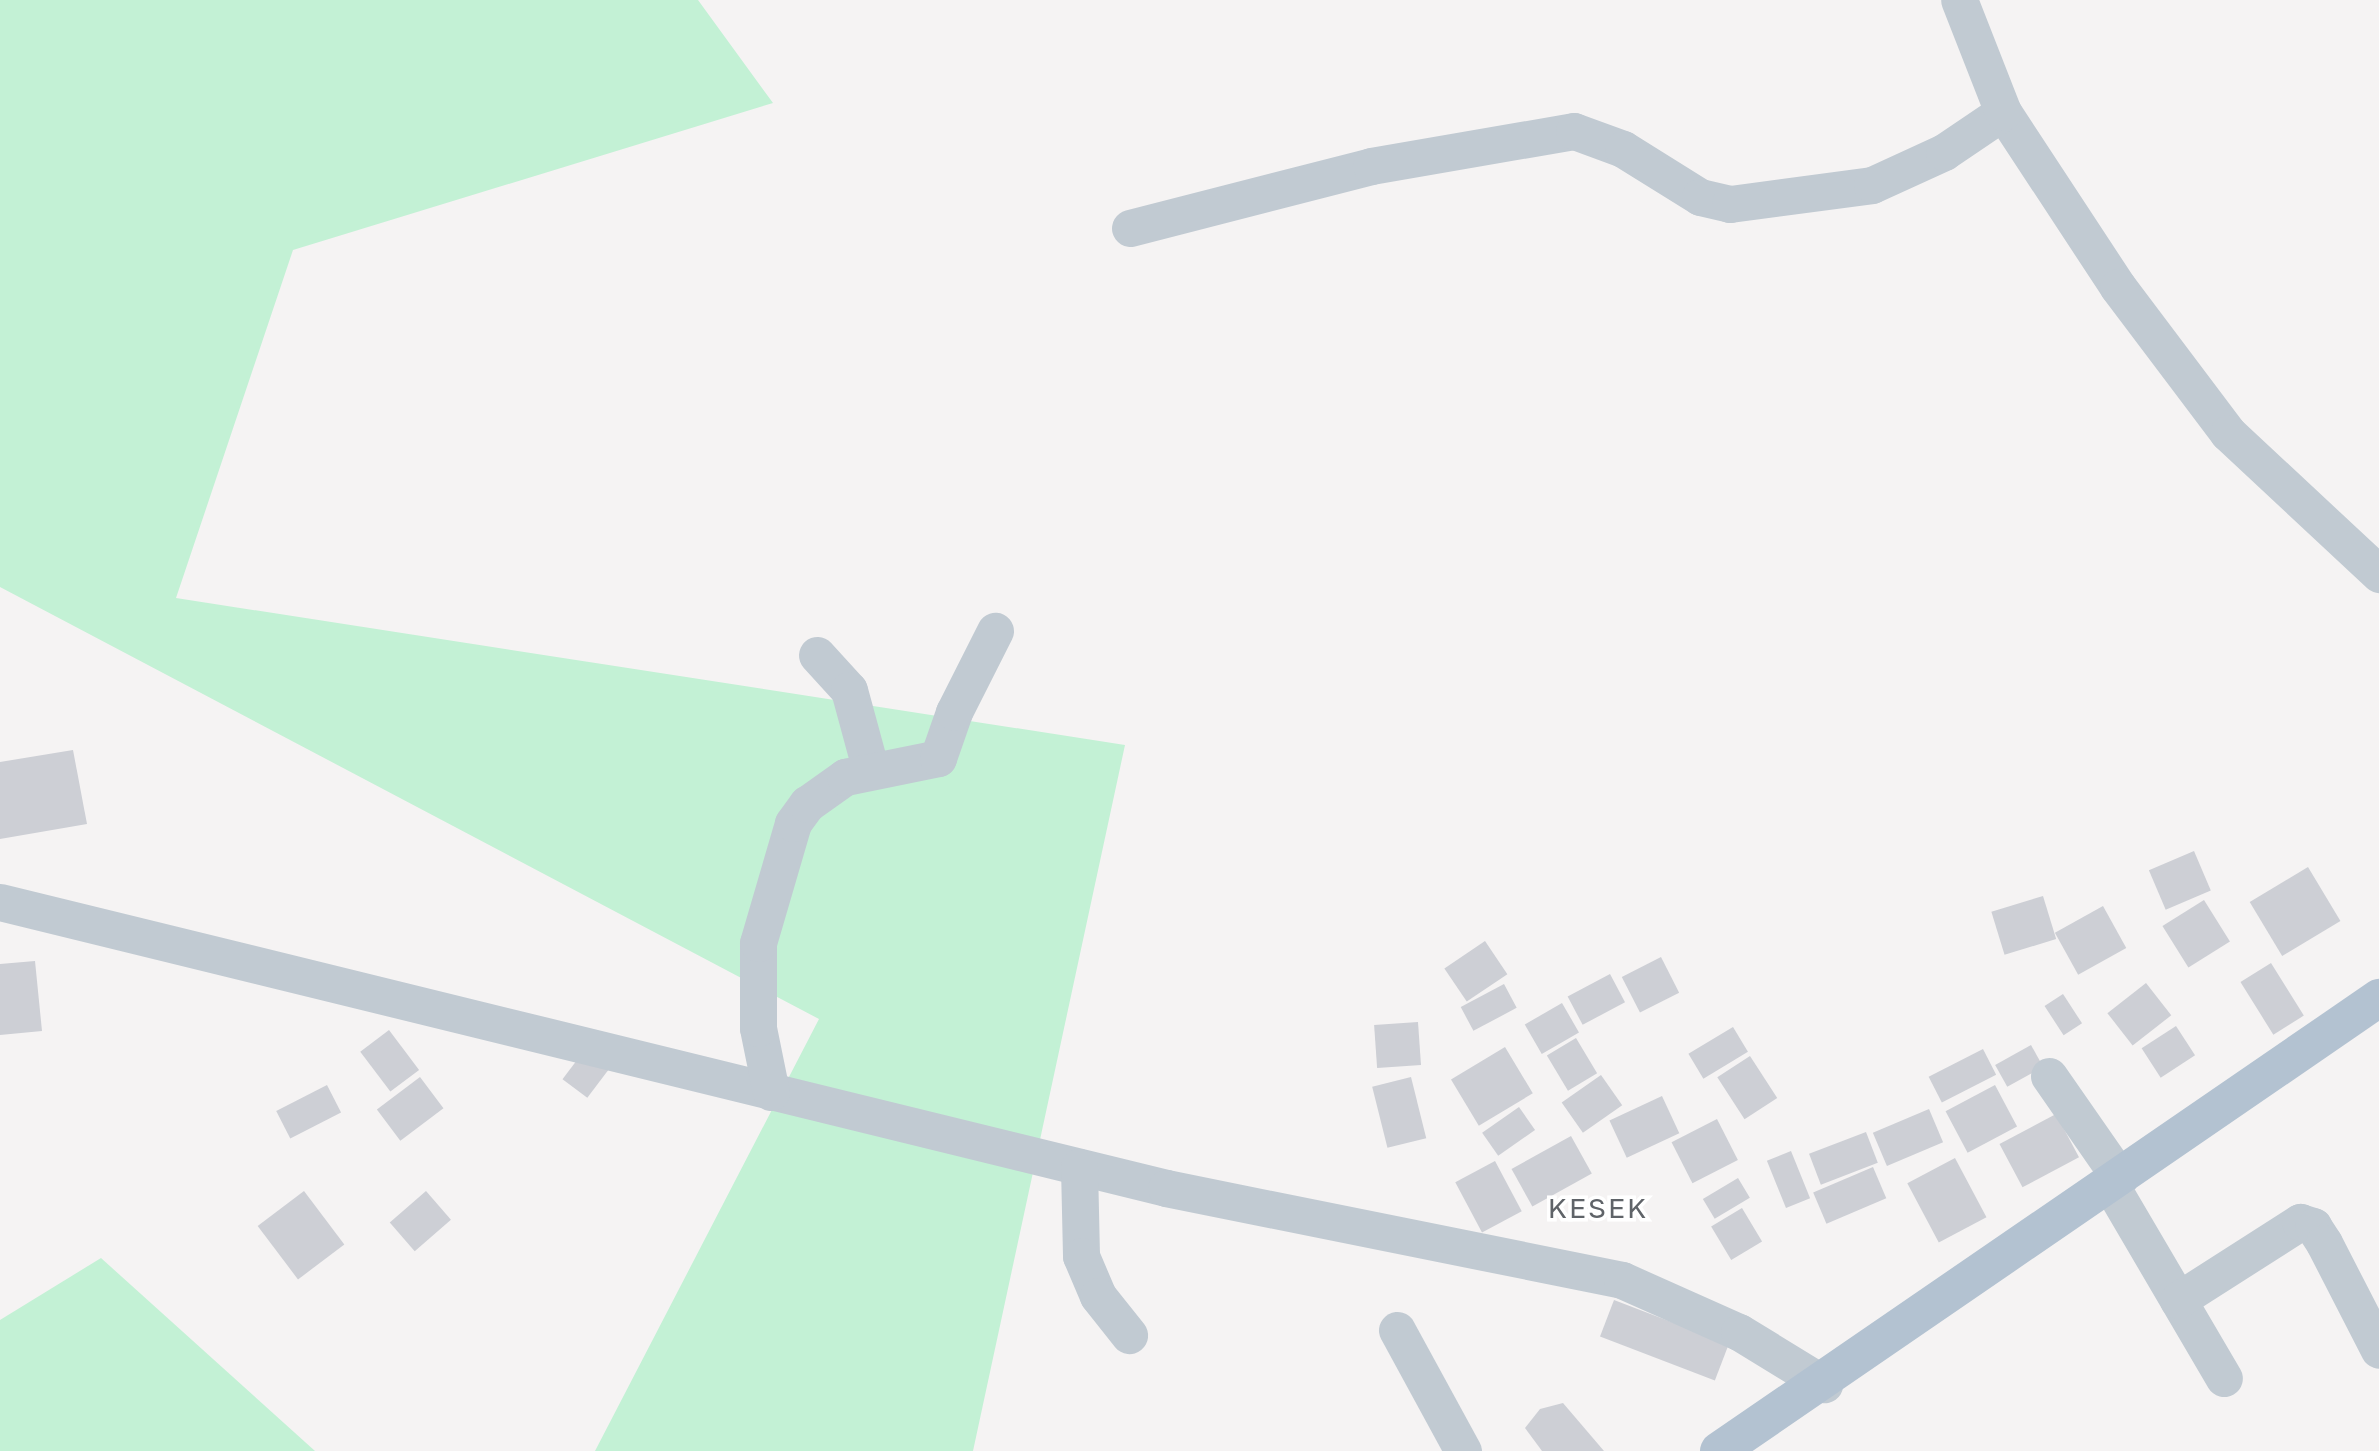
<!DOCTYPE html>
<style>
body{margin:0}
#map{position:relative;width:2379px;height:1451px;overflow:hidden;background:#f5f3f3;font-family:"Golos Text",sans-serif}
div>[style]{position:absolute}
.green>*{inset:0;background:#c3f1d5}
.building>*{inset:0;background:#cdcfd5;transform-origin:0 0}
.minor>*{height:37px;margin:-18.5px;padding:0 18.5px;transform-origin:18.5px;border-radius:18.5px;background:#c1cad2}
.major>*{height:38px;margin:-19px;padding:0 19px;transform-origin:19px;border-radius:19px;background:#b3c2d1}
span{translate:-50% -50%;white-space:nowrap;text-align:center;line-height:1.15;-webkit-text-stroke:7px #fff;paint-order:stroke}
.quarter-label{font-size:28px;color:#5f6368;letter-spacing:2px}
</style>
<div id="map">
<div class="green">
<div style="clip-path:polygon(0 0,698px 0,773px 103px,293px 250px,176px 598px,1125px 745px,973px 1451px,595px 1451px,819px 1019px,0 587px)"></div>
<div style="clip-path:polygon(101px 1258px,315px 1451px,0 1451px,0 1320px)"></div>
</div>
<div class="building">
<div style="clip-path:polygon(73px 750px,87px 824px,0 839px,0 762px)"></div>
<div style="left:2194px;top:851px;width:43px;height:49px;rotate:67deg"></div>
<div style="left:2308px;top:867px;width:63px;height:68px;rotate:59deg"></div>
<div style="left:2043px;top:896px;width:45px;height:54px;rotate:73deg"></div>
<div style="left:2204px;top:900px;width:49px;height:49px;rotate:58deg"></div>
<div style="left:2103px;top:906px;width:48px;height:55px;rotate:61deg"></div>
<div style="left:1485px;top:941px;width:40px;height:49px;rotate:56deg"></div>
<div style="left:1661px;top:957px;width:40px;height:44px;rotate:63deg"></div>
<div style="clip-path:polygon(35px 961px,42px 1031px,0 1035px,0 964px)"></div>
<div style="left:2271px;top:963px;width:62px;height:36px;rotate:58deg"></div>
<div style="left:1610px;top:974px;width:32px;height:48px;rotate:62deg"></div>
<div style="left:2146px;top:983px;width:41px;height:49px;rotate:52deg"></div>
<div style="left:1504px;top:984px;width:27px;height:49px;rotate:62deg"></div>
<div style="left:2063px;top:994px;width:35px;height:22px;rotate:57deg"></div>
<div style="left:1562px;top:1003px;width:34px;height:43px;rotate:60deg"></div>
<div style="left:1418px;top:1022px;width:43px;height:44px;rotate:86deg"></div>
<div style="left:2176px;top:1026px;width:35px;height:41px;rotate:57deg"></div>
<div style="left:1733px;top:1027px;width:29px;height:52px;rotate:59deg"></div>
<div style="left:389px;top:1030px;width:50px;height:36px;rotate:53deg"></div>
<div style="left:1576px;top:1038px;width:41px;height:34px;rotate:59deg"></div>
<div style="left:2031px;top:1045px;width:25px;height:41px;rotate:61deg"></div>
<div style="left:1505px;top:1047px;width:54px;height:63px;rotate:59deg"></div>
<div style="left:586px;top:1048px;width:31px;height:39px;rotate:37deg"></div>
<div style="left:1983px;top:1049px;width:29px;height:61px;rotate:63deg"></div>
<div style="left:1750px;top:1056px;width:50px;height:39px;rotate:57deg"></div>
<div style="left:1601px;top:1075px;width:37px;height:48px;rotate:55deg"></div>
<div style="left:420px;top:1077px;width:39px;height:54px;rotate:53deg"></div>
<div style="left:1411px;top:1077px;width:63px;height:40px;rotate:76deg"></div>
<div style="left:327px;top:1085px;width:31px;height:57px;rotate:63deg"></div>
<div style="left:1995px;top:1085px;width:47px;height:56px;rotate:62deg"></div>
<div style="left:1662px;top:1096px;width:41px;height:58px;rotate:65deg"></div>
<div style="left:1519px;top:1107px;width:28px;height:45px;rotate:55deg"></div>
<div style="left:1929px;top:1109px;width:36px;height:61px;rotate:67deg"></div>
<div style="left:2056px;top:1114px;width:49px;height:64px;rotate:62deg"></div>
<div style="left:1717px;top:1119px;width:46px;height:51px;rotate:63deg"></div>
<div style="left:1866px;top:1132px;width:33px;height:61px;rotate:69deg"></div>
<div style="left:1571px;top:1136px;width:43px;height:68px;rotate:61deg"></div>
<div style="left:1791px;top:1151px;width:51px;height:26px;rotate:68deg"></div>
<div style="left:1955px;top:1158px;width:67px;height:54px;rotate:62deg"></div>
<div style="left:1495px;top:1161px;width:57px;height:45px;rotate:62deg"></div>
<div style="left:1873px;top:1167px;width:34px;height:65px;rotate:67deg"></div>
<div style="left:1738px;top:1178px;width:23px;height:41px;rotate:59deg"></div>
<div style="left:304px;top:1191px;width:67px;height:58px;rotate:53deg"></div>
<div style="left:426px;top:1191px;width:38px;height:48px;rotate:49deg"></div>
<div style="left:1742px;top:1208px;width:39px;height:36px;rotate:59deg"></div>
<div style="left:1614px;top:1300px;width:123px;height:39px;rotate:21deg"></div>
<div style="clip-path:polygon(1563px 1403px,1604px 1451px,1542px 1451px,1525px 1428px,1540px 1409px)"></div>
</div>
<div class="minor">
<div style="left:2003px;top:112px;width:209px;rotate:56.7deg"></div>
<div style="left:2118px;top:287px;width:183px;rotate:53deg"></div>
<div style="left:2228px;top:433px;width:207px;rotate:43deg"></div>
<div style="left:1130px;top:228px;width:249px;rotate:-14.4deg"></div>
<div style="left:1371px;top:166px;width:206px;rotate:-9.8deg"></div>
<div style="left:1574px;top:131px;width:52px;rotate:20.2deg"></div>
<div style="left:1623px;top:149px;width:91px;rotate:31.9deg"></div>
<div style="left:1700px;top:197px;width:31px;rotate:13deg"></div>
<div style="left:1730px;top:204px;width:143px;rotate:-7.6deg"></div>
<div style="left:1872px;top:185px;width:79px;rotate:-24.6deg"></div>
<div style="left:1944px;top:152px;width:71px;rotate:-34.1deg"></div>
<div style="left:2003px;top:112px;width:120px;rotate:-111.4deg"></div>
<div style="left:817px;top:655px;width:47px;rotate:47.6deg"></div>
<div style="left:849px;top:690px;width:84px;rotate:74.8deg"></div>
<div style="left:0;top:902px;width:1201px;rotate:13.78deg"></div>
<div style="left:1166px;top:1188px;width:465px;rotate:11.4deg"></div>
<div style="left:1622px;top:1280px;width:128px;rotate:24deg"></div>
<div style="left:1739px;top:1332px;width:100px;rotate:31.5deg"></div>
<div style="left:2049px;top:1076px;width:124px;rotate:55.2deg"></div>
<div style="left:771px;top:1092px;width:65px;rotate:-101.5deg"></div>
<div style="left:758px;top:1028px;width:85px;rotate:-90deg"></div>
<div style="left:758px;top:943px;width:125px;rotate:-73.7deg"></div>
<div style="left:793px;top:823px;width:24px;rotate:-54deg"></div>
<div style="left:807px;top:804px;width:47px;rotate:-35.4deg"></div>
<div style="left:845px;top:777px;width:95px;rotate:-11.5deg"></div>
<div style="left:938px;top:758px;width:49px;rotate:-70.8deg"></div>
<div style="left:954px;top:712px;width:91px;rotate:-63.2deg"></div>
<div style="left:1079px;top:1167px;width:89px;rotate:88.7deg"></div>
<div style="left:1081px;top:1256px;width:43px;rotate:67deg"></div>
<div style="left:1098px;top:1296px;width:50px;rotate:51.5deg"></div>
<div style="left:2110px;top:1184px;width:225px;rotate:59.6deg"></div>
<div style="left:2178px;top:1300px;width:145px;rotate:-32.6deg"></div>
<div style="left:2300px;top:1222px;width:14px;rotate:17deg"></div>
<div style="left:2313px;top:1226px;width:20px;rotate:57deg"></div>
<div style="left:2324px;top:1243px;width:120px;rotate:62.8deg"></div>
<div style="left:1397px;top:1330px;width:138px;rotate:61.4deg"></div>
</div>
<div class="major">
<div style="left:1719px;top:1451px;width:801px;rotate:-34.46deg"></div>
</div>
<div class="quarter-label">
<span style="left:1598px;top:1208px">KESEK</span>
</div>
</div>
